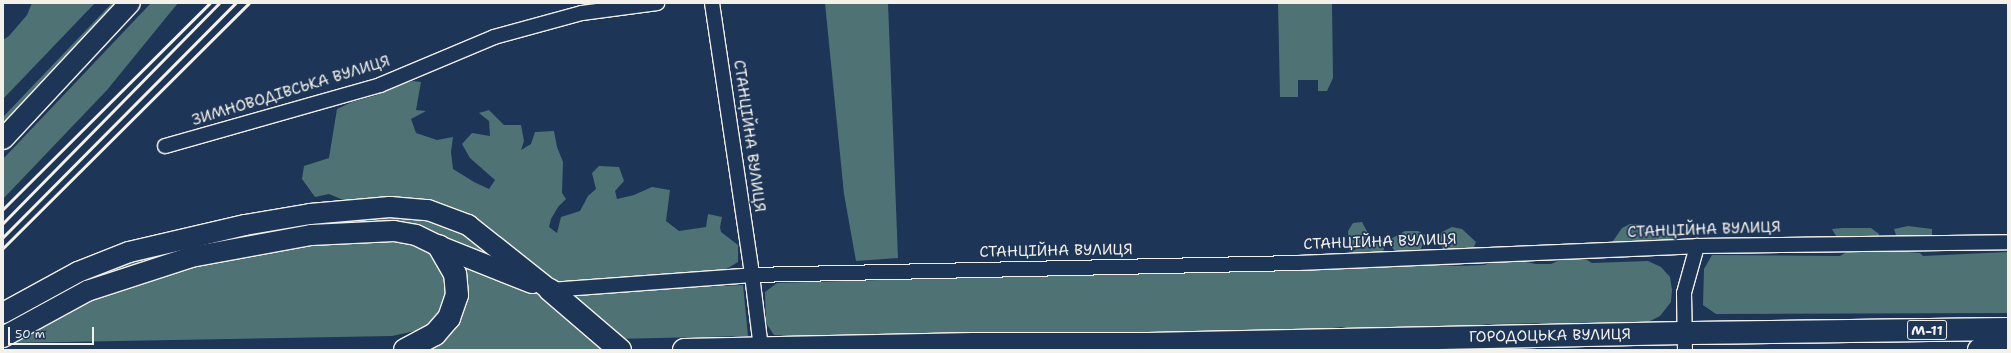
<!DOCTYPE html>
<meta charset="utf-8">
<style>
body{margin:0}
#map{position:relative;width:2011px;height:353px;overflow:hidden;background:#1d3557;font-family:"Shantell Sans",sans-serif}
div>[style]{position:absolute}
.green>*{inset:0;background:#4f7375}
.roads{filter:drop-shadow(1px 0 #f4f1e8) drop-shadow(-1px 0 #f4f1e8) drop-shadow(0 1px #f4f1e8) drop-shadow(0 -1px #f4f1e8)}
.street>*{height:14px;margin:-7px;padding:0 7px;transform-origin:7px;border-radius:7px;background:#1d3557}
.secondary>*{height:20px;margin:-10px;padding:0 10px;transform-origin:10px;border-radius:10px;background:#1d3557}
.primary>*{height:22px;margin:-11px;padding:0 11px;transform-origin:11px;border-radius:11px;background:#1d3557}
.rail>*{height:3px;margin:-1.5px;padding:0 1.5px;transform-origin:1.5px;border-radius:1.5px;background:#f4f1e8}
span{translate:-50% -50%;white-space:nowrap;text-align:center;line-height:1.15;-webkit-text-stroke:3.5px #1d3557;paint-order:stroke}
.shield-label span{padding:1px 3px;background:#1d3557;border:1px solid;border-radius:3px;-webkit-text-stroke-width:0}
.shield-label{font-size:14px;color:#f4f1e8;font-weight:700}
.street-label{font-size:15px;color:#f4f1e8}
.frame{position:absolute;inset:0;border:4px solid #f4f1e8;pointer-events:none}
.scale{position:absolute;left:8px;top:327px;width:86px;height:18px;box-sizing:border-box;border:2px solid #f4f1e8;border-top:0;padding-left:5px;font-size:12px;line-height:14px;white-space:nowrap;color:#f4f1e8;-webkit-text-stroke:3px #1d3557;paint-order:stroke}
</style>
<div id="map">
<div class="green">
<div style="clip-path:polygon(32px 3px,95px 3px,3px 99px,3px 40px,9px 36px,27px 15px)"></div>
<div style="clip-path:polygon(112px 3px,120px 3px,3px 127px,3px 117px)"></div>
<div style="clip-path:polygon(151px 3px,178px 3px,107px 90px,3px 199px,3px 159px)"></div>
<div style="clip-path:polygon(825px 3px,888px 3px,898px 258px,856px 261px,844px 194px)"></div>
<div style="clip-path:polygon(1278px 3px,1332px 3px,1333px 78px,1327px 91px,1318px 91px,1318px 80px,1298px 80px,1298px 97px,1280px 97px)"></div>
<div style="clip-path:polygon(413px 81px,421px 82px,416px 110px,426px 111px,411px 119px,416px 133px,437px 140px,453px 137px,451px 152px,453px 169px,474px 182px,489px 189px,495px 180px,470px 158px,462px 144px,472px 133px,490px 136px,489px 121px,479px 113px,489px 110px,504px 125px,521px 125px,524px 141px,521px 150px,531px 144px,535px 132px,554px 131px,557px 147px,563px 162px,562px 193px,566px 199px,558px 207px,551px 219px,549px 227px,557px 233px,561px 217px,580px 211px,588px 196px,596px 189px,592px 173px,599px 166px,619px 167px,624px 181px,615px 191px,617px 199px,634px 195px,652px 187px,670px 190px,666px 221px,679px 231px,706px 227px,708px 214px,722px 217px,720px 227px,721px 232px,738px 245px,738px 262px,723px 271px,644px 284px,547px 282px,413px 228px,188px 252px,3px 331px,3px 323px,81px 280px,132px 260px,348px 202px,329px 194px,315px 197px,302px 179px,304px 166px,329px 158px,337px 109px,352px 102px,377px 95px,394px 86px)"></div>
<div style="clip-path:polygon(1362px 222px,1371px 239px,1383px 239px,1384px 250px,1379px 253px,1359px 255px,1349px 251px,1348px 231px,1353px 223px)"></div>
<div style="clip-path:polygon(1630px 224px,1640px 224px,1650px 228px,1654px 235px,1664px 236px,1667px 232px,1675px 235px,1674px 241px,1611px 244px,1622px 228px)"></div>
<div style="clip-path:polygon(1908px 226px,1932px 229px,1932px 236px,1905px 238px,1896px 235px,1894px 229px)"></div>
<div style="clip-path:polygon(1452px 227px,1462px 229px,1476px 242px,1474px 247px,1459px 252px,1444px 250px,1439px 240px,1442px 232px)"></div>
<div style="clip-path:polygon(1842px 228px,1871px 228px,1879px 234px,1878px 239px,1846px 240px,1836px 236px,1832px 229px)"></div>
<div style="clip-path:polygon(1405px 231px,1418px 231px,1425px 235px,1424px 242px,1420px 250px,1405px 254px,1394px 250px,1387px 241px)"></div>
<div style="clip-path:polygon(406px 239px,423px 244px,443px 266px,451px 289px,433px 327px,392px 336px,10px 343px,90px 299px,210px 261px,330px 240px)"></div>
<div style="clip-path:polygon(1858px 248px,1920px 253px,1923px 256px,2008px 252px,2008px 313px,1716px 314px,1703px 305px,1704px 269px,1712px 255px,1840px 256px,1850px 250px)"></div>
<div style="clip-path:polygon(1500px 257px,1536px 264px,1551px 264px,1562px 259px,1584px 258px,1592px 263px,1648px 261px,1661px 267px,1670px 277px,1672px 290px,1671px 302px,1660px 316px,1648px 322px,1490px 324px,1432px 330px,1364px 331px,1342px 327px,1295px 332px,1277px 337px,1233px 331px,888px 338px,879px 334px,830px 335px,818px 338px,774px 335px,766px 323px,765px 292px,777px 283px,879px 280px,896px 278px,1365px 268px,1420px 263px,1456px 266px,1485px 265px)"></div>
<div style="clip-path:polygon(456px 261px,543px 292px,608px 349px,429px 350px)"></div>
<div style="clip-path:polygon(743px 285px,748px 336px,613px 339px,564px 293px)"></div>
</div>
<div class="roads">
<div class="street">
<div style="left:712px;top:3px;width:275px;rotate:81.6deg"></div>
<div style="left:752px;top:275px;width:74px;rotate:83deg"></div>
<div style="left:165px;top:146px;width:223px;rotate:-15.8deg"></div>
<div style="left:380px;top:85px;width:124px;rotate:-22.8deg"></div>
<div style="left:494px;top:37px;width:91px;rotate:-15.3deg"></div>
<div style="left:582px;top:13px;width:76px;rotate:-7.6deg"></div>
<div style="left:550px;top:290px;width:203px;rotate:-4.2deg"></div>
<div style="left:752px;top:275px;width:546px;rotate:-1.26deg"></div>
<div style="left:1298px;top:263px;width:399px;rotate:-2.4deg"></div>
<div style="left:1697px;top:246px;width:311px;rotate:-0.7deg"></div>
<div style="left:1685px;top:350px;width:57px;rotate:-91deg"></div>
<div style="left:1684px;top:293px;width:49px;rotate:-74.5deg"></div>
</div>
<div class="secondary">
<div style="left:3px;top:139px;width:186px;rotate:-47deg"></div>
<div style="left:3px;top:313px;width:85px;rotate:-28.7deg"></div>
<div style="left:78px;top:272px;width:55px;rotate:-21.4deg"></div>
<div style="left:129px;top:252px;width:119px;rotate:-13.1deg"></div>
<div style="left:245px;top:225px;width:66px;rotate:-9.6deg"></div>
<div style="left:310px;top:214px;width:80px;rotate:-5deg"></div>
<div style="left:390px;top:207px;width:38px;rotate:5deg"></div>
<div style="left:428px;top:210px;width:43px;rotate:20.6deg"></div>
<div style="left:468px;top:225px;width:105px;rotate:38.4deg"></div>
<div style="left:3px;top:337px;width:96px;rotate:-28.7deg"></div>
<div style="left:87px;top:291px;width:109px;rotate:-18.1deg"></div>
<div style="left:191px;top:257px;width:122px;rotate:-10.4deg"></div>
<div style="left:311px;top:235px;width:83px;rotate:-2.8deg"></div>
<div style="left:394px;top:231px;width:22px;rotate:10deg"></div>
<div style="left:416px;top:235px;width:25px;rotate:26deg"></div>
<div style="left:439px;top:246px;width:100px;rotate:21.7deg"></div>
</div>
<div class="primary">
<div style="left:550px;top:290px;width:92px;rotate:40.6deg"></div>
<div style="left:405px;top:350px;width:34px;rotate:-28deg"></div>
<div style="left:435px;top:334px;width:21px;rotate:-49deg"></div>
<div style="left:449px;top:318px;width:24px;rotate:-71deg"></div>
<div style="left:457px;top:295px;width:21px;rotate:-95deg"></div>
<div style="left:455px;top:274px;width:32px;rotate:-120deg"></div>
<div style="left:684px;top:350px;width:290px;rotate:-1.2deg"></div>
<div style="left:974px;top:344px;width:174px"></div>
<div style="left:1148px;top:344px;width:536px;rotate:-1.18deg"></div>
<div style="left:1684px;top:333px;width:324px;rotate:-0.7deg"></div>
<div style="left:1979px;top:350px;width:29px"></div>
</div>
</div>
<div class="rail">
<div style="left:3px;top:209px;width:292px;rotate:-44.9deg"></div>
<div style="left:3px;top:223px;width:308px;rotate:-45.5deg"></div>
<div style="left:3px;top:237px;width:330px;rotate:-45.2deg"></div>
<div style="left:3px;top:248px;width:347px;rotate:-44.9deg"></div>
</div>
<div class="shield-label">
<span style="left:1927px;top:330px">М-11</span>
</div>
<div class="street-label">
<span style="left:291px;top:91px;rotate:-17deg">ЗИМНОВОДІВСЬКА ВУЛИЦЯ</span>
<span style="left:749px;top:136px;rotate:82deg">СТАНЦІЙНА ВУЛИЦЯ</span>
<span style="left:1704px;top:230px;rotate:-2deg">СТАНЦІЙНА ВУЛИЦЯ</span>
<span style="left:1380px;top:242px;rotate:-2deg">СТАНЦІЙНА ВУЛИЦЯ</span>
<span style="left:1056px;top:251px;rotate:-1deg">СТАНЦІЙНА ВУЛИЦЯ</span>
<span style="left:1550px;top:336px;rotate:-1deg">ГОРОДОЦЬКА ВУЛИЦЯ</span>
</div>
<div class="frame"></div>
<div class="scale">50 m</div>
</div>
